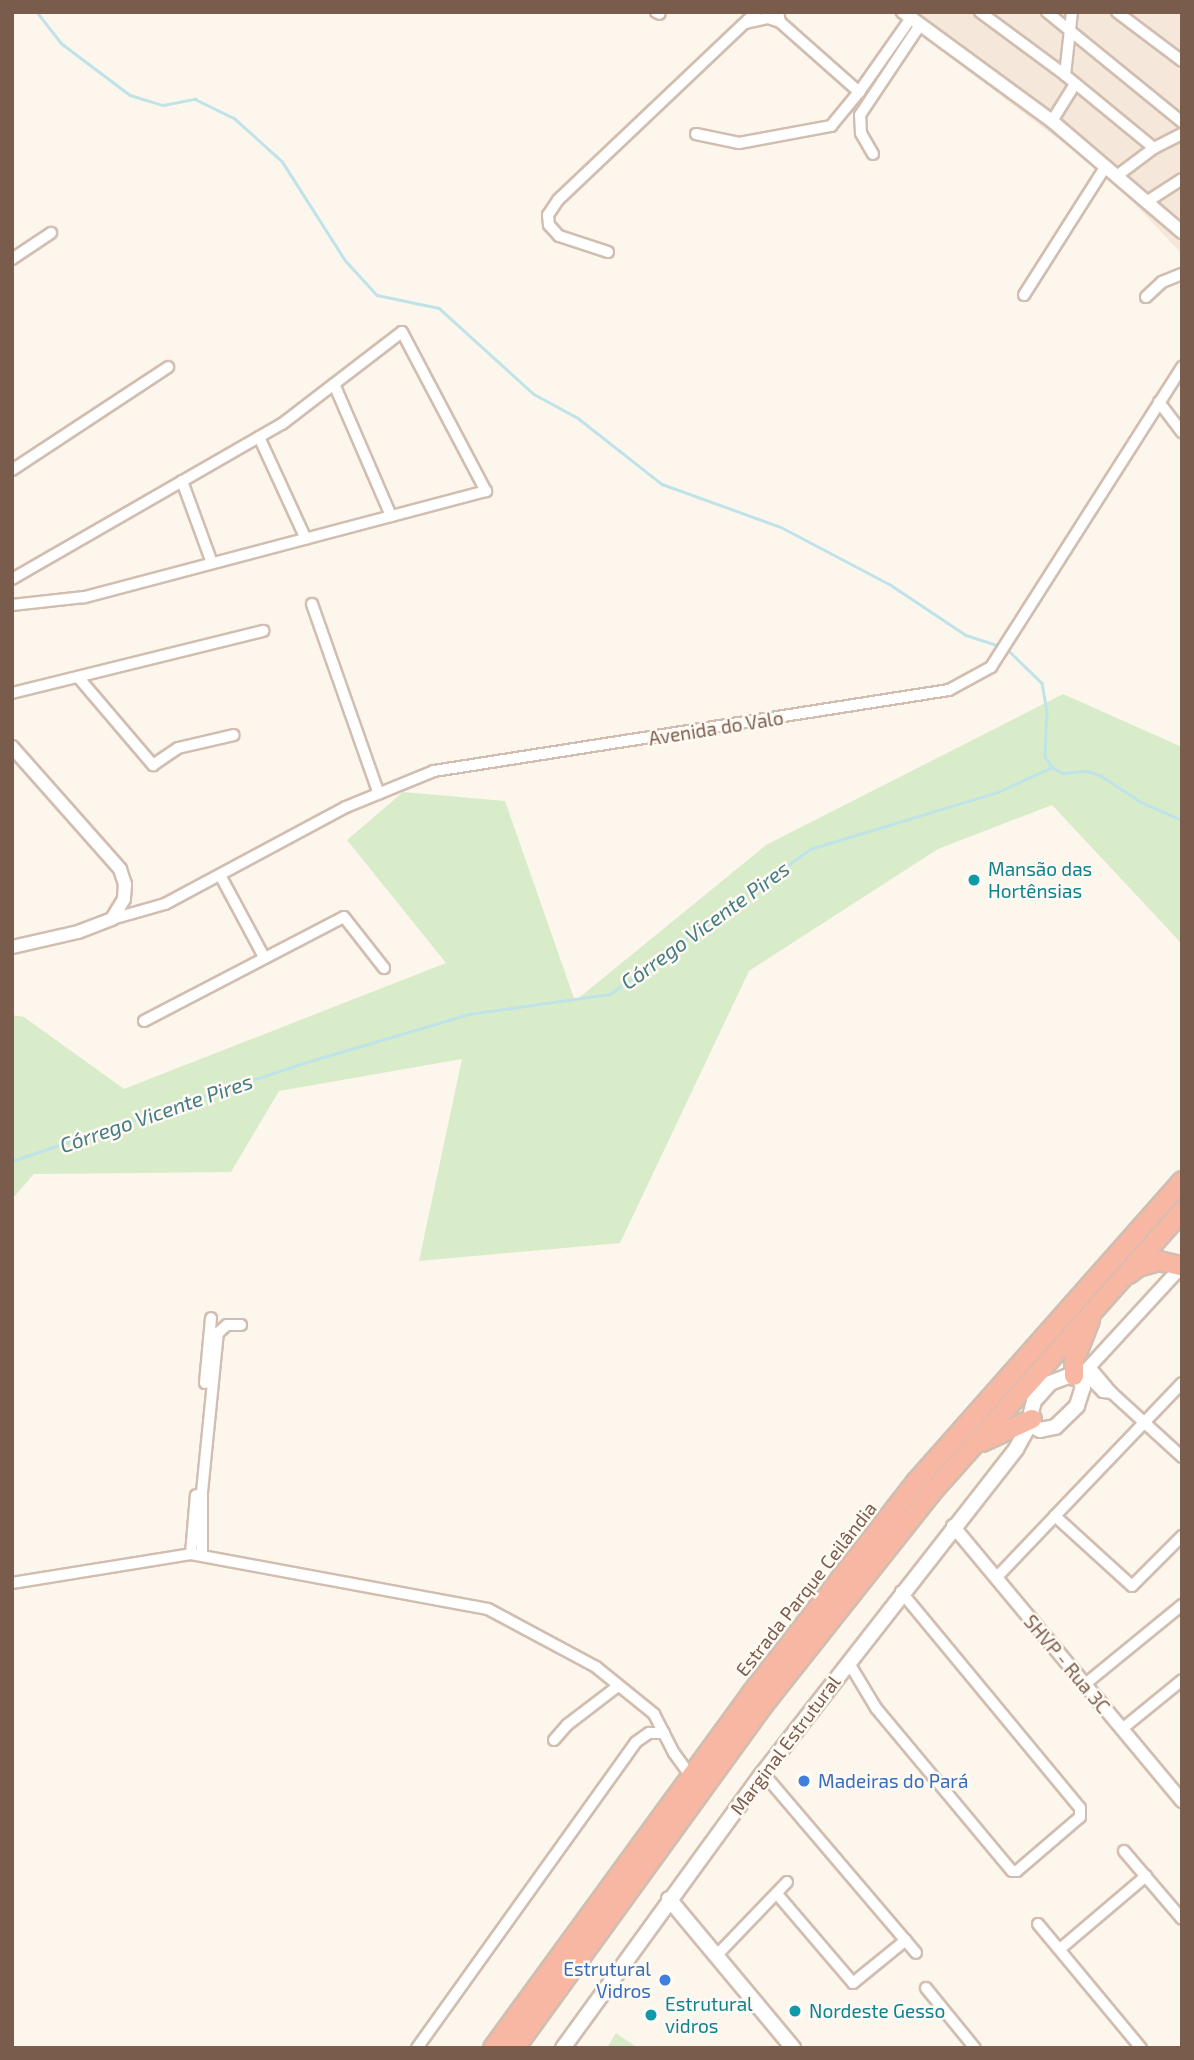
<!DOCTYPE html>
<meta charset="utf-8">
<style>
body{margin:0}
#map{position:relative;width:1194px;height:2060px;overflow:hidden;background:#fdf6ec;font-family:"Exo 2",sans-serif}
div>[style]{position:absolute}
.residential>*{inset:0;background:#f5e8da}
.green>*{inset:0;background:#d8ecc9}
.stream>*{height:2.5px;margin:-1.25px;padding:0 1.25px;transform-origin:1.25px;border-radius:1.25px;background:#bfe3e8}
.roads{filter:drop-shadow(2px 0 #d1beb0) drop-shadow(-2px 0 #d1beb0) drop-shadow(0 2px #d1beb0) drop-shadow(0 -2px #d1beb0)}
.minor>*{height:10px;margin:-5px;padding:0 5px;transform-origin:5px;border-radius:5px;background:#fff}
.tertiary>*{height:12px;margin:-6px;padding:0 6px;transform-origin:6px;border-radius:6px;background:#fff}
.secondary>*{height:14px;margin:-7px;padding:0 7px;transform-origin:7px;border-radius:7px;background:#fff}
.motorway>*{height:18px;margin:-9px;padding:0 9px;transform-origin:9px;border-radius:9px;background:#f7b7a3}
.dots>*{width:19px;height:19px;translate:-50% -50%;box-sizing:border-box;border:4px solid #fffaf3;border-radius:50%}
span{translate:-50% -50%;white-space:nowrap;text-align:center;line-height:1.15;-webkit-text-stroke:5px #fffaf3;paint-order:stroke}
.street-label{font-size:19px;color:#7a5c4d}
.culture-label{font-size:19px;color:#0d838f}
.left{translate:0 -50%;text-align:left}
.shop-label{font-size:19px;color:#366cbe}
.right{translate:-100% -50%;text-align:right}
.water-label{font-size:21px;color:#437c86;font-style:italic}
.frame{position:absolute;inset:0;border:14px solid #7a5c4d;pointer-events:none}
</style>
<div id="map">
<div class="residential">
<div style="clip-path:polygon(890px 12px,1182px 12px,1182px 254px,1111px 179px)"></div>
</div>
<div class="green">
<div style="clip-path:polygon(1063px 694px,1182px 747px,1182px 944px,1052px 805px,938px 849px,749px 971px,620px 1243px,419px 1261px,462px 1059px,279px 1091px,231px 1172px,34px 1174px,12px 1199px,12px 1015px,24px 1017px,124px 1089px,446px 963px,347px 840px,403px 792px,505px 801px,575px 1001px,766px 845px)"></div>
<div style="clip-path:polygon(616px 2033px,638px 2048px,607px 2048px)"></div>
</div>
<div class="stream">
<div style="left:37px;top:12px;width:39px;rotate:52deg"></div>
<div style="left:61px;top:43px;width:86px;rotate:37deg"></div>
<div style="left:130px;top:95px;width:34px;rotate:17deg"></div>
<div style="left:163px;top:105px;width:33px;rotate:-11deg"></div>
<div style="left:195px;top:99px;width:43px;rotate:26deg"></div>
<div style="left:234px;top:118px;width:64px;rotate:41.9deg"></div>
<div style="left:282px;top:161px;width:117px;rotate:57.5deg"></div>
<div style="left:345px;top:260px;width:47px;rotate:47.6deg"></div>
<div style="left:377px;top:295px;width:63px;rotate:11.8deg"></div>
<div style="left:439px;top:308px;width:128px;rotate:42.2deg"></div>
<div style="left:534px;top:394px;width:50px;rotate:28.6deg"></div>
<div style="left:578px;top:418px;width:107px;rotate:38.2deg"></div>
<div style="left:662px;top:484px;width:127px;rotate:19.9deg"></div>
<div style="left:781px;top:527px;width:124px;rotate:27.8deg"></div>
<div style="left:891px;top:585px;width:90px;rotate:33.7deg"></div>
<div style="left:966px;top:635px;width:36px;rotate:18deg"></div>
<div style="left:1006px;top:648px;width:50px;rotate:44.2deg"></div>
<div style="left:1042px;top:683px;width:27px;rotate:80deg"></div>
<div style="left:1047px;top:710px;width:46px;rotate:92.5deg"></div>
<div style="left:1045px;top:756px;width:13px;rotate:58deg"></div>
<div style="left:1052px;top:767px;width:13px;rotate:29deg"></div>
<div style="left:1063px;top:773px;width:24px;rotate:-5deg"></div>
<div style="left:1087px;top:771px;width:14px;rotate:17deg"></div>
<div style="left:1100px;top:775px;width:49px;rotate:33.4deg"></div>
<div style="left:1141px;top:802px;width:45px;rotate:23.7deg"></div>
<div style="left:12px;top:1161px;width:301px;rotate:-18.6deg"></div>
<div style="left:297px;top:1065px;width:179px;rotate:-16.5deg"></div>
<div style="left:469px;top:1014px;width:142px;rotate:-8.1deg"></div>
<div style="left:610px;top:994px;width:247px;rotate:-35.9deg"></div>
<div style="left:810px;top:849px;width:196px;rotate:-16.9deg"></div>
<div style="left:998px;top:792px;width:60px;rotate:-24.8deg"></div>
</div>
<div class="roads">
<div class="minor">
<div style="left:656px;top:12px;width:4px;rotate:27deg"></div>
<div style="left:778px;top:12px;width:10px;rotate:79deg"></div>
<div style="left:780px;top:22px;width:106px;rotate:41.5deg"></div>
<div style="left:980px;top:12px;width:106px;rotate:36.5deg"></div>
<div style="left:1065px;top:75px;width:115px;rotate:39.4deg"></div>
<div style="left:1047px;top:12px;width:174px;rotate:39.2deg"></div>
<div style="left:1117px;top:12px;width:81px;rotate:37deg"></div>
<div style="left:746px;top:23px;width:23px;rotate:-13deg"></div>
<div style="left:768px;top:18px;width:13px;rotate:18deg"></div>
<div style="left:1065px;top:75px;width:63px;rotate:-83.7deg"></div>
<div style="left:1052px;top:121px;width:44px;rotate:-58.1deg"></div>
<div style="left:696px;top:134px;width:44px;rotate:11.8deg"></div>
<div style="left:739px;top:143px;width:94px;rotate:-10.5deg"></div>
<div style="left:831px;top:126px;width:44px;rotate:-50.5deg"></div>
<div style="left:859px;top:92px;width:90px;rotate:-54.9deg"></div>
<div style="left:873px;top:154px;width:24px;rotate:-120deg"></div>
<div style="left:861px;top:133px;width:18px;rotate:-93deg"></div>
<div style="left:860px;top:115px;width:108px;rotate:-56.3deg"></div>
<div style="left:1118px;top:175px;width:45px;rotate:-36.9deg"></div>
<div style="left:1154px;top:148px;width:31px;rotate:-27deg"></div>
<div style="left:1148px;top:201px;width:40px;rotate:-32.9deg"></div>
<div style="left:608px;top:252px;width:52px;rotate:-161.9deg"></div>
<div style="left:559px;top:236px;width:15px;rotate:-132deg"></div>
<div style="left:549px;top:225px;width:10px;rotate:-96deg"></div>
<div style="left:548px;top:215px;width:18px;rotate:-56deg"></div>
<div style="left:558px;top:200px;width:273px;rotate:-43.5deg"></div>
<div style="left:12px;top:259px;width:47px;rotate:-33.7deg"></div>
<div style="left:1024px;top:295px;width:153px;rotate:-57.6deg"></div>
<div style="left:1146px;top:297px;width:22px;rotate:-43deg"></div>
<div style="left:1162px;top:282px;width:22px;rotate:-22deg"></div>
<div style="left:334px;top:384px;width:144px;rotate:66.6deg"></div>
<div style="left:1159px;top:402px;width:38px;rotate:53deg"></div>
<div style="left:259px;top:437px;width:112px;rotate:65.3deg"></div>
<div style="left:12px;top:470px;width:187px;rotate:-33.4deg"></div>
<div style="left:182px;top:481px;width:87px;rotate:69.9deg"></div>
<div style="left:12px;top:579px;width:311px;rotate:-29.9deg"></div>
<div style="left:282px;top:424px;width:151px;rotate:-37.5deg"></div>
<div style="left:402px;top:332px;width:180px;rotate:62.2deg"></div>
<div style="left:486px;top:491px;width:416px;rotate:165.2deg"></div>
<div style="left:84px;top:597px;width:72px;rotate:173.7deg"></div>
<div style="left:312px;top:604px;width:201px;rotate:70.6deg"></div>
<div style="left:78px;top:677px;width:116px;rotate:49.6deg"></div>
<div style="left:153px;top:765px;width:30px;rotate:-34deg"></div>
<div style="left:178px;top:748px;width:57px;rotate:-13.1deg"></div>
<div style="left:12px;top:693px;width:259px;rotate:-13.9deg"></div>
<div style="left:220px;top:875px;width:93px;rotate:61.8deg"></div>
<div style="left:112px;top:919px;width:55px;rotate:-15.8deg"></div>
<div style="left:165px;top:904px;width:205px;rotate:-28.2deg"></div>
<div style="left:346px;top:807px;width:95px;rotate:-22.2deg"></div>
<div style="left:434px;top:771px;width:521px;rotate:-8.94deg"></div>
<div style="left:949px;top:690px;width:48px;rotate:-28.7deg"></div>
<div style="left:991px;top:667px;width:356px;rotate:-57.5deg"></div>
<div style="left:144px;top:1021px;width:225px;rotate:-27.5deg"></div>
<div style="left:344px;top:917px;width:65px;rotate:51.9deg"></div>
<div style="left:1090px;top:1367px;width:34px;rotate:50deg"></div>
<div style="left:1112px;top:1393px;width:95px;rotate:42.4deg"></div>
<div style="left:1084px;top:1373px;width:27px;rotate:45deg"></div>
<div style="left:1103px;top:1392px;width:9px;rotate:6deg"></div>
<div style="left:205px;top:1383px;width:65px;rotate:-84.7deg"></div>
<div style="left:1182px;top:1383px;width:184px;rotate:133.7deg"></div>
<div style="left:1055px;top:1516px;width:104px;rotate:42.3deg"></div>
<div style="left:1132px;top:1586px;width:71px;rotate:-45deg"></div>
<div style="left:191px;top:1554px;width:59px;rotate:-85.2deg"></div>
<div style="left:202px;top:1555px;width:63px;rotate:-90deg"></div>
<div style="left:202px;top:1492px;width:160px;rotate:-84.3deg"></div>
<div style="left:218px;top:1333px;width:12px;rotate:-42deg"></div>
<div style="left:227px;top:1325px;width:14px"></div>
<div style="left:996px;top:1578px;width:86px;rotate:-46.4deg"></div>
<div style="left:12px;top:1583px;width:181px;rotate:-9.2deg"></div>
<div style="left:191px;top:1554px;width:302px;rotate:10.5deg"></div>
<div style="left:488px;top:1609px;width:123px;rotate:28.2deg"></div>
<div style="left:596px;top:1667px;width:75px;rotate:39deg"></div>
<div style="left:654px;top:1714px;width:44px;rotate:62.9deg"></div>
<div style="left:674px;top:1753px;width:29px;rotate:54deg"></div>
<div style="left:849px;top:1663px;width:52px;rotate:59deg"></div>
<div style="left:876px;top:1708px;width:212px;rotate:50.2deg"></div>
<div style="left:1012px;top:1871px;width:5px"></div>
<div style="left:1017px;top:1871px;width:83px;rotate:-40.6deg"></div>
<div style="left:1080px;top:1817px;width:9px;rotate:-90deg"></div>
<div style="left:1080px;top:1808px;width:281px;rotate:-129.6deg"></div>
<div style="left:1084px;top:1685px;width:127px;rotate:-39.2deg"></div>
<div style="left:1122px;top:1729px;width:77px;rotate:-39.2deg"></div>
<div style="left:554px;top:1740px;width:20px;rotate:-49deg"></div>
<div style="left:567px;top:1725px;width:64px;rotate:-37.4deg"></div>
<div style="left:763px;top:1773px;width:236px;rotate:49.6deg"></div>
<div style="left:1124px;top:1851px;width:89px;rotate:49.5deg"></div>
<div style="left:777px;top:1894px;width:117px;rotate:49.5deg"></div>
<div style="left:853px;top:1983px;width:68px;rotate:-39.1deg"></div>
<div style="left:1038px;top:1924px;width:161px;rotate:50.3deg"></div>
<div style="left:1060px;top:1949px;width:113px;rotate:-40.3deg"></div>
<div style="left:717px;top:1955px;width:101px;rotate:-46.2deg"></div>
<div style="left:926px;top:1988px;width:77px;rotate:50.8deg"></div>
<div style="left:417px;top:2048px;width:376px;rotate:-54.4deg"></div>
<div style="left:636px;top:1742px;width:16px;rotate:-35deg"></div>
<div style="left:649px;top:1733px;width:15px"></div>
</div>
<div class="tertiary">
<div style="left:903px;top:12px;width:185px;rotate:36.2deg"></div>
<div style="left:1052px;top:121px;width:171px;rotate:40.5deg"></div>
<div style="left:12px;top:747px;width:163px;rotate:48.5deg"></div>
<div style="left:120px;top:869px;width:16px;rotate:72deg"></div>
<div style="left:125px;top:884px;width:15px;rotate:94deg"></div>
<div style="left:124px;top:899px;width:23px;rotate:121deg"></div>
<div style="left:112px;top:919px;width:36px;rotate:159deg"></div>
<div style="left:78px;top:932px;width:68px;rotate:167.2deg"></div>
<div style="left:1079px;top:1378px;width:152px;rotate:-47.4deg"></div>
<div style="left:953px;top:1526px;width:358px;rotate:50.2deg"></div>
</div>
<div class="secondary">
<div style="left:1068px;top:1376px;width:11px;rotate:10deg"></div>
<div style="left:1079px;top:1378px;width:10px;rotate:66deg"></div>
<div style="left:1083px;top:1387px;width:20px;rotate:108deg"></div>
<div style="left:1077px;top:1406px;width:30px;rotate:136deg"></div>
<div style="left:1055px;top:1427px;width:15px;rotate:169deg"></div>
<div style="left:1040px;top:1430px;width:7px;rotate:-153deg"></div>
<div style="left:1034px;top:1427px;width:14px;rotate:-102deg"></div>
<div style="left:1031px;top:1413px;width:12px;rotate:-76deg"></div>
<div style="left:1034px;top:1401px;width:24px;rotate:-48deg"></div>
<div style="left:1050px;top:1383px;width:19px;rotate:-21deg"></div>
<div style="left:669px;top:1899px;width:194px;rotate:50.2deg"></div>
<div style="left:563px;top:2048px;width:340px;rotate:-54deg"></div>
<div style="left:763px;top:1773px;width:411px;rotate:-52deg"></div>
<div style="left:1016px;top:1449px;width:33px;rotate:-61deg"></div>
</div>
<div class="motorway">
<div style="left:1129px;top:1274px;width:11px;rotate:-38deg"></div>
<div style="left:1138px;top:1267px;width:22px;rotate:-16deg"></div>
<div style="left:1159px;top:1261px;width:23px;rotate:13deg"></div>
<div style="left:1074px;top:1376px;width:15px;rotate:-90deg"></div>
<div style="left:1074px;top:1361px;width:44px;rotate:-68.7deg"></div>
<div style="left:982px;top:1442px;width:55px;rotate:-24.7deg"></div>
<div style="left:493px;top:2048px;width:438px;rotate:-53.9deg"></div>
<div style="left:751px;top:1694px;width:269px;rotate:-52.1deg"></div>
<div style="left:916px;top:1482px;width:402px;rotate:-48.5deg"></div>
<div style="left:515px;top:2048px;width:425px;rotate:-54.1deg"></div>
<div style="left:764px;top:1704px;width:269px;rotate:-51.6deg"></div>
<div style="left:931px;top:1493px;width:378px;rotate:-48.3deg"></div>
</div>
</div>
<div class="dots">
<div style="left:974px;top:880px;background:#0f9aa8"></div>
<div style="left:804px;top:1781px;background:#3f7fe0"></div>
<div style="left:665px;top:1980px;background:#3f7fe0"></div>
<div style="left:795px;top:2011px;background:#0f9aa8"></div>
<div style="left:651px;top:2015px;background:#0f9aa8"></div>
</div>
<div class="street-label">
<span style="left:716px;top:728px;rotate:-9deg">Avenida do Valo</span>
<span style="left:806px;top:1589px;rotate:-52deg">Estrada Parque Ceilândia</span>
<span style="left:1067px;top:1664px;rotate:50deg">SHVP - Rua 3C</span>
<span style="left:785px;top:1745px;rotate:-53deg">Marginal Estrutural</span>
</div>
<div class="culture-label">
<span class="left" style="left:988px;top:880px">Mansão das<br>Hortênsias</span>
<span class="left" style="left:665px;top:2015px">Estrutural<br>vidros</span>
<span class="left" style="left:809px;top:2011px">Nordeste Gesso</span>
</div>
<div class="shop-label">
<span class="left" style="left:818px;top:1781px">Madeiras do Pará</span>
<span class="right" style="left:651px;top:1980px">Estrutural<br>Vidros</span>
</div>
<div class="water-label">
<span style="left:705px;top:925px;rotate:-36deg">Córrego Vicente Pires</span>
<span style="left:156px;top:1113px;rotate:-19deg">Córrego Vicente Pires</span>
</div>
<div class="frame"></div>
</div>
